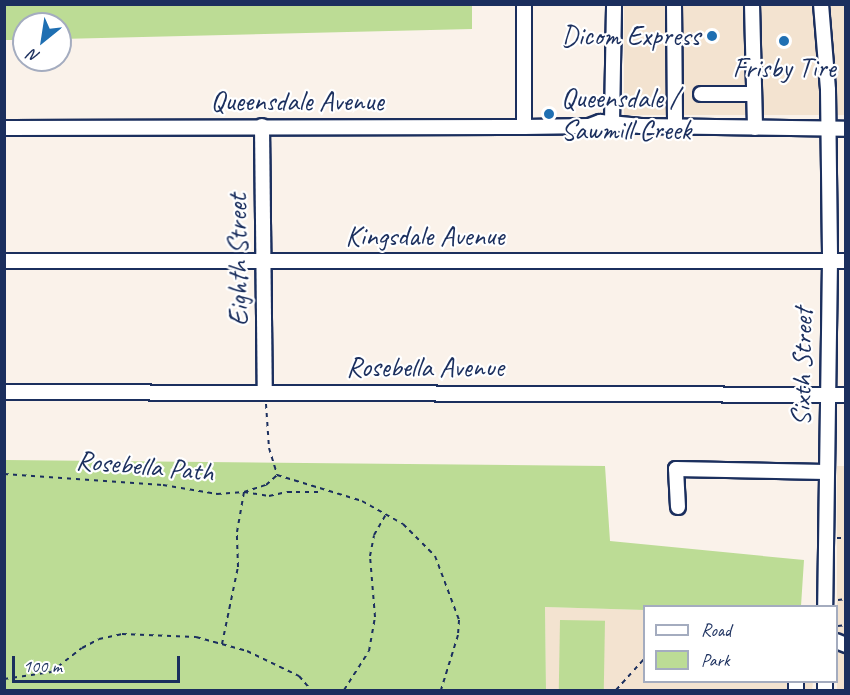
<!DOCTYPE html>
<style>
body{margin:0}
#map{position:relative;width:850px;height:695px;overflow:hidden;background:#faf2ea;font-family:Caveat,sans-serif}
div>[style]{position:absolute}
.built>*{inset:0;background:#f3e3d0;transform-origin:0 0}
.green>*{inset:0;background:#bcdc95;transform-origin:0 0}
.path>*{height:2px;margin-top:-1px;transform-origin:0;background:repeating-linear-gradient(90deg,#1b2f5e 0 4.5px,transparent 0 9px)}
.roads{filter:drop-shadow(2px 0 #1b2f5e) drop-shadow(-2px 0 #1b2f5e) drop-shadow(0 2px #1b2f5e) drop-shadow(0 -2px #1b2f5e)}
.minor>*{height:14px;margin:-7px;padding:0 7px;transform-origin:7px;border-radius:7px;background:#fff}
.dots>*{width:16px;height:16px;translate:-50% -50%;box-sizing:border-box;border:3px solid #fff;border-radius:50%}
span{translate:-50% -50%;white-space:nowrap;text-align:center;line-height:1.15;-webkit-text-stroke:4.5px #fff;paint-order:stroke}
.poi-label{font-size:28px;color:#1b2f5e}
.right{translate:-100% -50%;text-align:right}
.left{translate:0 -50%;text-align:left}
.street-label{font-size:28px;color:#1b2f5e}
.frame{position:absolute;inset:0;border:6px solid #1b2f5e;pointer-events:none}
.legend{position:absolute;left:643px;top:605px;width:195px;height:78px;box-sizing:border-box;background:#fff;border:2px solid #a4acbf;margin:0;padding:8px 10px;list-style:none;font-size:18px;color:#1b2f5e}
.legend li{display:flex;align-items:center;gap:12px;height:30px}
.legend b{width:30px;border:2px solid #a4acbf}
.north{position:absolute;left:12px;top:12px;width:60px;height:60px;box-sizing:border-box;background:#fff;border:2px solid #a4acbf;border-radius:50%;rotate:210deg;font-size:16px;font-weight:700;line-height:24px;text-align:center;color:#1b2f5e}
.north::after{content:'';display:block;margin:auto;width:21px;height:27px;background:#1f6fb2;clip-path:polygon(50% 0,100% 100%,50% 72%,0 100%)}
.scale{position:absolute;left:12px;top:656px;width:168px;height:27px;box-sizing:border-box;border:3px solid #1b2f5e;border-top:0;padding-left:8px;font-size:18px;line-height:21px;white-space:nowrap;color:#1b2f5e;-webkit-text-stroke:4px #fff;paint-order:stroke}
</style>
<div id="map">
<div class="built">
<div style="left:624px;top:5px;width:221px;height:110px"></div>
<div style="left:837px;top:466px;width:8px;height:224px"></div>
<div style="clip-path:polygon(545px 607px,644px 610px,644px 682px,813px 682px,812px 690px,546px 690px)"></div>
</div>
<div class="green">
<div style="clip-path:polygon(4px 5px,472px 5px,472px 29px,60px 39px,60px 24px,24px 24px,24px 40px,5px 40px)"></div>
<div style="clip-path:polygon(5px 460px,605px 466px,610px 541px,804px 560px,801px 606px,644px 606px,644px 610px,545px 607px,546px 690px,5px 690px)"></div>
<div style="left:560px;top:620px;width:45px;height:70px;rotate:1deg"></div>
</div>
<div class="path">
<div style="left:266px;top:404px;width:44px;rotate:86.1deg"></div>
<div style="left:269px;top:448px;width:28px;rotate:73deg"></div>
<div style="left:4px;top:474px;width:159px;rotate:4deg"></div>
<div style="left:163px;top:485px;width:55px;rotate:9.5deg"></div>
<div style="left:217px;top:494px;width:27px;rotate:-4deg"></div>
<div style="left:244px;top:492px;width:23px;rotate:-18deg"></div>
<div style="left:266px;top:485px;width:15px;rotate:-42deg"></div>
<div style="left:277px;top:475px;width:89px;rotate:17deg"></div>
<div style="left:362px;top:501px;width:47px;rotate:29.3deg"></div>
<div style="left:403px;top:524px;width:45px;rotate:45deg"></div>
<div style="left:435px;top:556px;width:68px;rotate:69.4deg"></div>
<div style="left:459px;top:620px;width:15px;rotate:94deg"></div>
<div style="left:458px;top:635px;width:58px;rotate:107.2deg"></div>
<div style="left:837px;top:538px;width:9px"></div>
<div style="left:838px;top:600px;width:8px;rotate:-7deg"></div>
<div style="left:838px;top:626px;width:8px;rotate:-7deg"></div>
<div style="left:222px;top:644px;width:79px;rotate:-78.3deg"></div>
<div style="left:238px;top:567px;width:35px;rotate:-92deg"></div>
<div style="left:237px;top:532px;width:41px;rotate:-80.1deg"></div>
<div style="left:244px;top:492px;width:25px;rotate:9deg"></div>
<div style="left:269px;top:496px;width:18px;rotate:-13deg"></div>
<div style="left:287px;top:492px;width:34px"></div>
<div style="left:4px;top:679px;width:48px;rotate:-8.5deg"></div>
<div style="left:51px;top:672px;width:39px;rotate:-38deg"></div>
<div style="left:82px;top:648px;width:19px;rotate:-28deg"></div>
<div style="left:99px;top:639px;width:24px;rotate:-12deg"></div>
<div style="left:122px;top:634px;width:74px;rotate:2.3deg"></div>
<div style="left:196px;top:637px;width:53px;rotate:15.4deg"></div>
<div style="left:247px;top:651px;width:58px;rotate:25.7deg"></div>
<div style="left:299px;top:676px;width:18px;rotate:49deg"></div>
<div style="left:344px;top:690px;width:46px;rotate:-57.3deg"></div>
<div style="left:369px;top:651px;width:35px;rotate:-80deg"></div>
<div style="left:375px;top:617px;width:61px;rotate:-94.7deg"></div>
<div style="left:370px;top:556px;width:21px;rotate:-79deg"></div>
<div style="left:374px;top:535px;width:24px;rotate:-60deg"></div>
<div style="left:616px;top:690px;width:42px;rotate:-47.9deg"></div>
</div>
<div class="roads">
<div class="minor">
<div style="left:674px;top:4px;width:123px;rotate:89.5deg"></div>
<div style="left:752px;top:4px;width:124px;rotate:88.6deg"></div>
<div style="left:821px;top:4px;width:86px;rotate:85.3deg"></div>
<div style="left:828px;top:90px;width:171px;rotate:89.3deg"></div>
<div style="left:830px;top:261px;width:345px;rotate:90.8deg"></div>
<div style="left:701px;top:94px;width:53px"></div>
<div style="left:612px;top:122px;width:118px;rotate:-89deg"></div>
<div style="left:262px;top:126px;width:267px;rotate:89.4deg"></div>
<div style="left:524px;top:127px;width:123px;rotate:-90deg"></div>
<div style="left:4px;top:128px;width:520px;rotate:-0.11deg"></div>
<div style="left:524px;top:127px;width:65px;rotate:-0.9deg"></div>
<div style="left:589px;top:126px;width:12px;rotate:-20deg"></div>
<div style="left:600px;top:122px;width:41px;rotate:5.6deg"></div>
<div style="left:641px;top:126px;width:205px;rotate:0.8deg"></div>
<div style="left:4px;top:261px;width:842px"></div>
<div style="left:4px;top:392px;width:842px;rotate:0.2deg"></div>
<div style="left:678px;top:507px;width:38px;rotate:-93deg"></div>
<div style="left:676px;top:469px;width:150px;rotate:1.1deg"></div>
<div style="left:836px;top:641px;width:11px;rotate:22deg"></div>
<div style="left:825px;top:682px;width:8px;rotate:90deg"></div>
<div style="left:796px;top:690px;width:8px;rotate:-90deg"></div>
</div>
</div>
<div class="dots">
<div style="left:712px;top:36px;background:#1f6fb2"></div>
<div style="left:784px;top:41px;background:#1f6fb2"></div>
<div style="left:549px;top:114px;background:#1f6fb2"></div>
</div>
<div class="poi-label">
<span class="right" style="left:700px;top:36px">Dicom Express</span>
<span style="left:784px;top:68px">Frisby Tire</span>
<span class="left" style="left:561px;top:114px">Queensdale /<br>Sawmill Creek</span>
</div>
<div class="street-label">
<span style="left:297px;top:101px">Queensdale Avenue</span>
<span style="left:425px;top:236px">Kingsdale Avenue</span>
<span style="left:238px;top:260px;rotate:-91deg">Eighth Street</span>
<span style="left:425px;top:367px">Rosebella Avenue</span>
<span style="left:802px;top:367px;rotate:-89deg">Sixth Street</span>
<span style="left:145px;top:466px;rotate:5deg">Rosebella Path</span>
</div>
<div class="frame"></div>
<ul class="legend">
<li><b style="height:8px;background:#fff"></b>Road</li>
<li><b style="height:16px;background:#bcdc95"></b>Park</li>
</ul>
<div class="north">N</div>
<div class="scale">100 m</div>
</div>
